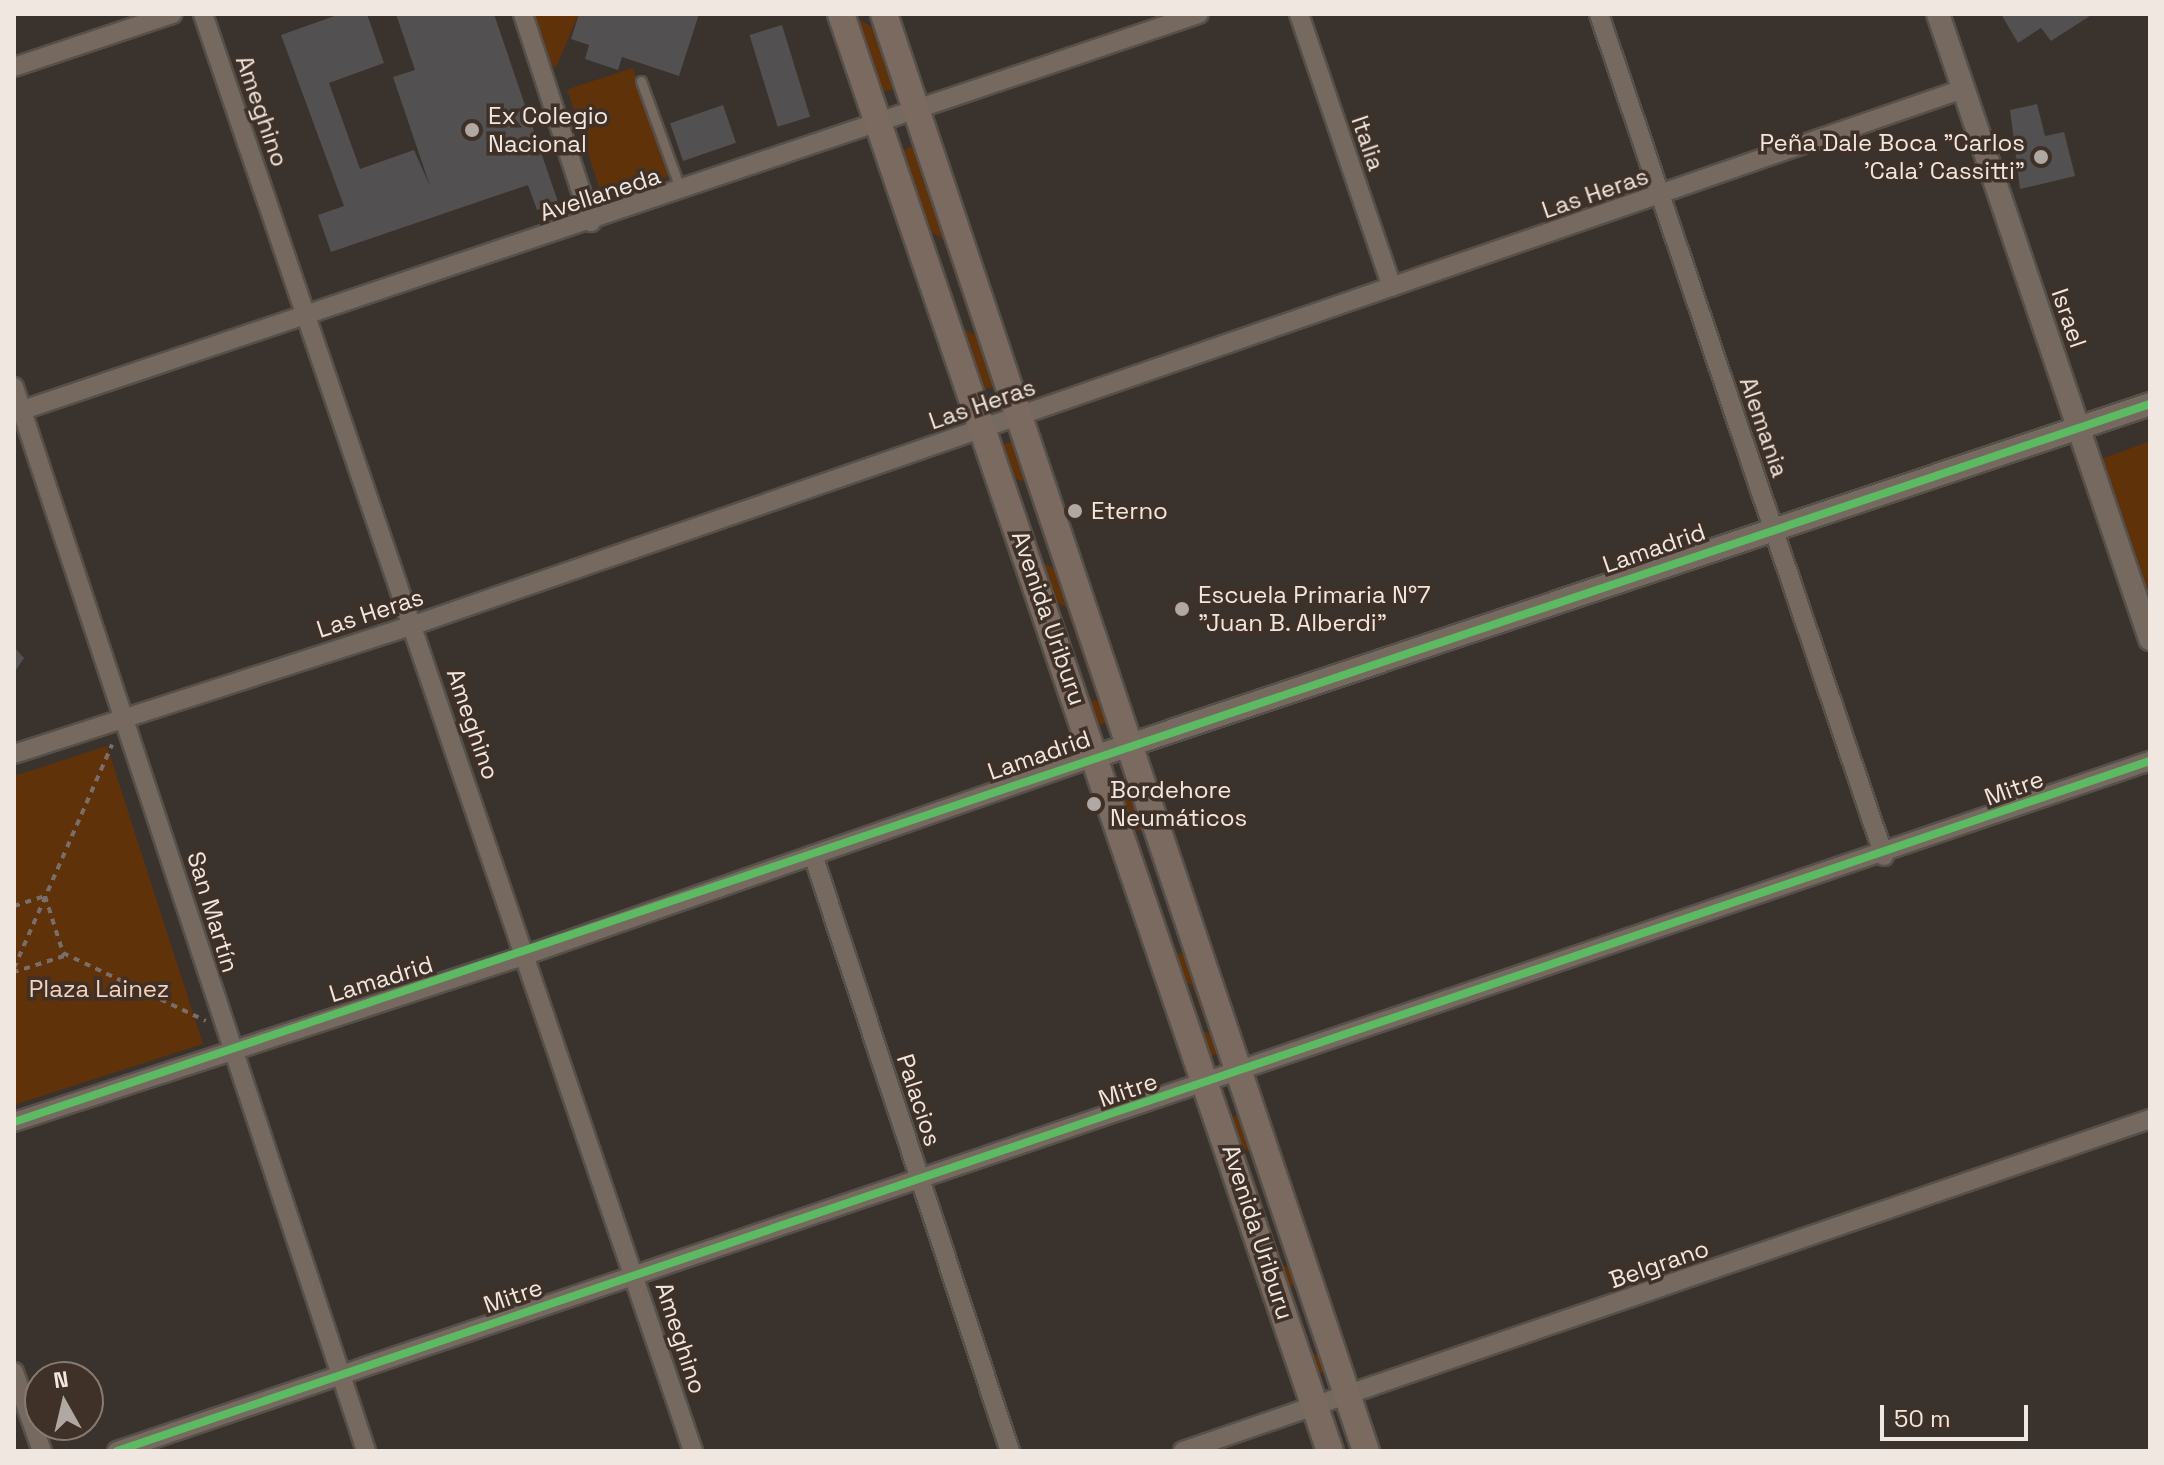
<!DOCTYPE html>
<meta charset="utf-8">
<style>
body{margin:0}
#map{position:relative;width:2164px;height:1465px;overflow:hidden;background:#3a322d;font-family:"Space Grotesk",sans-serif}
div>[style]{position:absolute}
.green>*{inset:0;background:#60320a;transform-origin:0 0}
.building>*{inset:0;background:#525051;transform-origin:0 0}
.path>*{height:4px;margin-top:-2px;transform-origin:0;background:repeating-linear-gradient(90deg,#7a6e68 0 6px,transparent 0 12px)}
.roads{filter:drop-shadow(2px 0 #56504b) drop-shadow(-2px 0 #56504b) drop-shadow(0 2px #56504b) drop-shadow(0 -2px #56504b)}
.service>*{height:9px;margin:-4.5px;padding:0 4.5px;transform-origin:4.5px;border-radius:4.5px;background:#76695f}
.minor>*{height:18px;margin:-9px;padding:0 9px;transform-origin:9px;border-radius:9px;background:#76695f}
.tertiary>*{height:22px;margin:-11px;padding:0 11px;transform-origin:11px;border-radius:11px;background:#76695f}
.secondary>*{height:26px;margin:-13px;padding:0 13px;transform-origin:13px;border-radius:13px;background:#7a6a60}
.cycleway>*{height:8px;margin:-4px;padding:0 4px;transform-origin:4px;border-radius:4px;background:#5cba63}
.dots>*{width:22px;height:22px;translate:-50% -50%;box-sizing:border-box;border:4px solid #3f3128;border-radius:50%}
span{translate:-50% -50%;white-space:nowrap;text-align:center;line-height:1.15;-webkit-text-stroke:7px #3f3128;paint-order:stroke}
.street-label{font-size:24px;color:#f0e7e1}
.poi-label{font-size:24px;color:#f0e7e1}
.left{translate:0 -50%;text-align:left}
.right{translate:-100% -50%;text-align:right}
.park-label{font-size:24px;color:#f7d1b8}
.frame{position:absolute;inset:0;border:16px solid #f0e7e1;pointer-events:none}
.north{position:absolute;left:24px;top:1361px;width:80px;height:80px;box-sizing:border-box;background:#3f3128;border:2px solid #867a72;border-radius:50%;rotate:352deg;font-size:22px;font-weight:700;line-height:32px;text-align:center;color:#f0e7e1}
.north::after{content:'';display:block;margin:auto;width:28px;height:36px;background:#b0a8a2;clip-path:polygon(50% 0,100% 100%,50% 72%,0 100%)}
.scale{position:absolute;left:1880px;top:1405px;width:148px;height:36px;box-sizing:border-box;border:4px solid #f0e7e1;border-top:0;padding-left:10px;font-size:24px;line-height:28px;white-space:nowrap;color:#f0e7e1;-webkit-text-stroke:6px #3f3128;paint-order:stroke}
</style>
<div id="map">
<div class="green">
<div style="clip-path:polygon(535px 14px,579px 14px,556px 67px,551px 66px)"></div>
<div style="clip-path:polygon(854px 17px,878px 30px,898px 88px,879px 93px)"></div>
<div style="left:633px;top:68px;width:114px;height:69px;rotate:72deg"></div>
<div style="clip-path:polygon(917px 145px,997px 385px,980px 391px,958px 327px,975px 335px,943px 239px,925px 228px,899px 151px)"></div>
<div style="clip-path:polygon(1016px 440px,1030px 483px,1014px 478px,1043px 563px,1060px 571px,1110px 722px,1093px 726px,1083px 698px,1098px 701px,1066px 607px,1050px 599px,999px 446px)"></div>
<div style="clip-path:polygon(2150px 441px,2150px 602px,2102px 459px)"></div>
<div style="clip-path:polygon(107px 746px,203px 1044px,14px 1105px,14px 776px)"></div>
<div style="clip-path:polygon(1132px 787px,1148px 833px,1132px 829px,1172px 950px,1189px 957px,1222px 1053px,1205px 1057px,1195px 1028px,1210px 1034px,1192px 985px,1178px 979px,1115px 791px)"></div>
<div style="clip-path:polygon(1242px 1114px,1301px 1289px,1285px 1283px,1308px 1351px,1324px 1358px,1329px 1371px,1312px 1375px,1274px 1262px,1288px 1267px,1249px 1151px,1233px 1142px,1225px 1119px)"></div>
</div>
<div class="building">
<div style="clip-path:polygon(340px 14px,367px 14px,384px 63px,329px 83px,360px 169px,414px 150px,430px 186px,393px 77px,415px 70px,396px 14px,494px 14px,558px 202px,537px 210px,528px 185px,331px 252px,318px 215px,344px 206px,281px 35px)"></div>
<div style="clip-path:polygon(579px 14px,699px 14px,679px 76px,622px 57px,618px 70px,585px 59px,589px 45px,571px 39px)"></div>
<div style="clip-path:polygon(2001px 14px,2093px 14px,2051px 41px,2041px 28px,2018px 43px)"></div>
<div style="left:782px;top:25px;width:96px;height:34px;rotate:73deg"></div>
<div style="clip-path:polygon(2037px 104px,2045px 136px,2064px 132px,2075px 176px,2020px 189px,2010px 110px)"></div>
<div style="left:723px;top:105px;width:40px;height:56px;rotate:71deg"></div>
<div style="clip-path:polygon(14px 647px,24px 658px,14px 673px)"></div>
</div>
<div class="path">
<div style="left:14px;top:906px;width:33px;rotate:-18deg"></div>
<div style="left:45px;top:896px;width:63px;rotate:72.4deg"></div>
<div style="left:64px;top:956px;width:52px;rotate:162.3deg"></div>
<div style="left:63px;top:953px;width:158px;rotate:25.4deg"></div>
<div style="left:14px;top:968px;width:244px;rotate:-66.3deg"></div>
</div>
<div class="roads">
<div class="service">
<div style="left:641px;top:81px;width:117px;rotate:70deg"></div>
</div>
<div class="minor">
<div style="left:203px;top:14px;width:1518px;rotate:71.17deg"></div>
<div style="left:523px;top:14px;width:219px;rotate:71.9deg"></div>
<div style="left:1299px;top:14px;width:288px;rotate:71.2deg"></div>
<div style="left:1599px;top:14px;width:889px;rotate:71.3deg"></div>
<div style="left:14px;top:67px;width:167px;rotate:-18.5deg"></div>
<div style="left:14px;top:387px;width:1121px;rotate:71.69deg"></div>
<div style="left:14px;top:413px;width:1250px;rotate:-18.61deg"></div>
<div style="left:14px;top:754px;width:420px;rotate:-17.9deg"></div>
<div style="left:414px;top:625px;width:1639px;rotate:-19.09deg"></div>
<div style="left:813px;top:855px;width:628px;rotate:71.71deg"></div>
<div style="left:14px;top:1122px;width:539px;rotate:-18.06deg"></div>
<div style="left:526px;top:955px;width:605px;rotate:-19.21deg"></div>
<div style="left:14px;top:1372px;width:84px;rotate:70.5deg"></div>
<div style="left:117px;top:1451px;width:2147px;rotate:-18.75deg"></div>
<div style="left:1183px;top:1451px;width:1022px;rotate:-18.95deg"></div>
</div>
<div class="tertiary">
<div style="left:1938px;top:14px;width:660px;rotate:71.26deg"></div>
<div style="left:1097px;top:756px;width:1110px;rotate:-18.48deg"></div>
</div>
<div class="secondary">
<div style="left:841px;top:14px;width:1518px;rotate:71.21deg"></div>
<div style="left:884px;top:14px;width:1516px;rotate:71.46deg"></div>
</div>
</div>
<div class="cycleway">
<div style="left:14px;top:1122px;width:2253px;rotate:-18.58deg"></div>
<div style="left:117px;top:1451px;width:2147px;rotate:-18.75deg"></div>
</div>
<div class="dots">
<div style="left:472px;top:130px;background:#b0a8a2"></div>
<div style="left:2041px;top:157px;background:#b0a8a2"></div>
<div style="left:1075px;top:511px;background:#b0a8a2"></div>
<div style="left:1182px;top:609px;background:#b0a8a2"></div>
<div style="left:1094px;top:804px;background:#b0a8a2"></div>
</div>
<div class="street-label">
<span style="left:262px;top:111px;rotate:71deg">Ameghino</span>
<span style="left:1368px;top:143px;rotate:71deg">Italia</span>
<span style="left:1595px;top:193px;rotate:-19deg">Las Heras</span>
<span style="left:600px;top:194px;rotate:-18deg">Avellaneda</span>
<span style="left:2069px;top:318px;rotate:71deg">Israel</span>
<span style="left:982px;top:404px;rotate:-19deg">Las Heras</span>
<span style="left:1764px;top:427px;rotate:71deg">Alemania</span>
<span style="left:1654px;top:548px;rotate:-19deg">Lamadrid</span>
<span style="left:370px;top:613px;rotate:-18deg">Las Heras</span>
<span style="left:1049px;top:618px;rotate:71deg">Avenida Uriburu</span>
<span style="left:473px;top:724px;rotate:71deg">Ameghino</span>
<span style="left:1039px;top:755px;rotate:-19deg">Lamadrid</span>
<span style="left:2014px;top:788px;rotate:-20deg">Mitre</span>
<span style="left:213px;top:912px;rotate:73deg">San Martín</span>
<span style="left:381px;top:979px;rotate:-17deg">Lamadrid</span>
<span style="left:1128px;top:1090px;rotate:-19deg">Mitre</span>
<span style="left:919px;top:1100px;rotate:72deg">Palacios</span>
<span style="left:1258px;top:1232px;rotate:72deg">Avenida Uriburu</span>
<span style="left:1659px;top:1264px;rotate:-19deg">Belgrano</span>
<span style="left:513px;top:1296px;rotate:-19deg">Mitre</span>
<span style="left:681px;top:1338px;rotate:72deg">Ameghino</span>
</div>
<div class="poi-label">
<span class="left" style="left:488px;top:130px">Ex Colegio<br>Nacional</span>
<span class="right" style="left:2025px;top:157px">Peña Dale Boca "Carlos<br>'Cala' Cassitti"</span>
<span class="left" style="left:1091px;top:511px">Eterno</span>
<span class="left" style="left:1198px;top:609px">Escuela Primaria N°7<br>"Juan B. Alberdi"</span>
<span class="left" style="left:1110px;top:804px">Bordehore<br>Neumáticos</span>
</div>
<div class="park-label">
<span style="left:99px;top:989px">Plaza Lainez</span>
</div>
<div class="frame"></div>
<div class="north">N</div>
<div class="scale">50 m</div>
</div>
